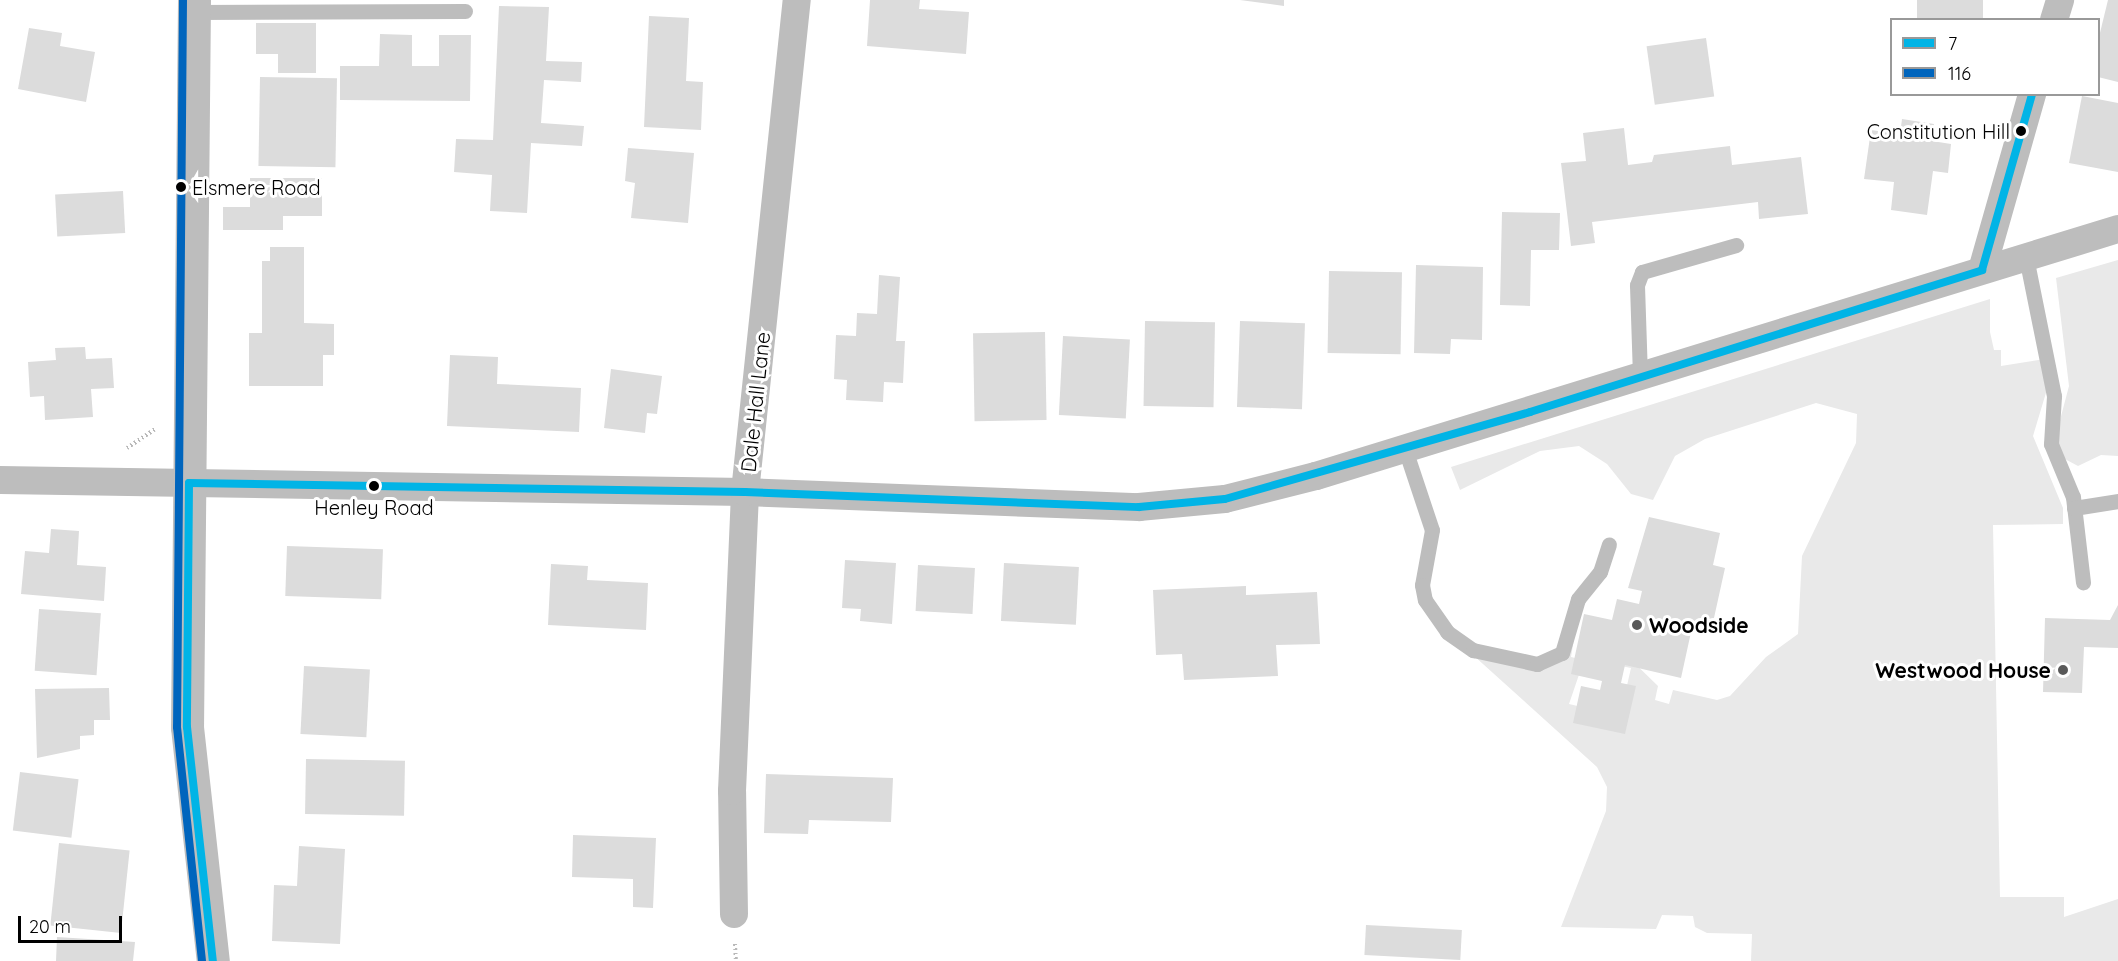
<!DOCTYPE html>
<style>
body{margin:0}
#map{position:relative;width:2118px;height:961px;overflow:hidden;background:#fff;font-family:Quicksand,sans-serif}
div>[style]{position:absolute}
.green>*{inset:0;background:#e9e9e9}
.building>*{inset:0;background:#dcdcdc;transform-origin:0 0}
.path>*{height:4px;margin-top:-2px;transform-origin:0;background:repeating-linear-gradient(90deg,#b8b8b8 0 1.5px,transparent 0 4.5px)}
.service>*{height:15px;margin:-7.5px;padding:0 7.5px;transform-origin:7.5px;border-radius:7.5px;background:#bdbdbd}
.minor>*{height:28px;margin:-14px;padding:0 14px;transform-origin:14px;border-radius:14px;background:#bdbdbd}
.tertiary>*{height:33px;margin:-16.5px;padding:0 16.5px;transform-origin:16.5px;border-radius:16.5px;background:#bdbdbd}
.bus-1>*{height:8px;margin:-4px;padding:0 4px;transform-origin:4px;border-radius:4px;background:#01b4e6}
.bus-2>*{height:8px;margin:-4px;padding:0 4px;transform-origin:4px;border-radius:4px;background:#0065bd}
.dots>*{width:16px;height:16px;translate:-50% -50%;box-sizing:border-box;border:3px solid #fff;border-radius:50%}
span{translate:-50% -50%;white-space:nowrap;text-align:center;line-height:1.15;-webkit-text-stroke:6px #fff;paint-order:stroke}
.bus-label{font-size:20px;color:#000}
.right{translate:-100% -50%;text-align:right}
.left{translate:0 -50%;text-align:left}
.street-label{font-size:21px;color:#000}
.poi-label{font-size:21px;color:#000;font-weight:700}
.legend{position:absolute;left:1890px;top:18px;width:210px;height:78px;box-sizing:border-box;background:#fff;border:2px solid #999;margin:0;padding:8px 10px;list-style:none;font-size:18px;color:#000}
.legend li{display:flex;align-items:center;gap:12px;height:30px}
.legend b{width:30px;border:2px solid #999}
.scale{position:absolute;left:18px;top:916px;width:104px;height:27px;box-sizing:border-box;border:3px solid #000;border-top:0;padding-left:8px;font-size:18px;line-height:21px;white-space:nowrap;color:#000;-webkit-text-stroke:4px #fff;paint-order:stroke}
</style>
<div id="map">
<div class="green">
<div style="clip-path:polygon(2118px 260px,2118px 456px,2101px 455px,2078px 466px,2063px 458px,2055px 439px,2069px 386px,2056px 278px)"></div>
<div style="clip-path:polygon(1990px 299px,1990px 332px,1994px 350px,2001px 350px,2001px 366px,2045px 359px,2048px 386px,2033px 436px,2063px 508px,2063px 524px,1993px 525px,2000px 897px,2064px 897px,2064px 917px,2118px 899px,2118px 961px,1751px 961px,1752px 934px,1707px 933px,1695px 927px,1693px 916px,1662px 915px,1656px 929px,1561px 927px,1606px 811px,1607px 787px,1597px 767px,1473px 655px,1517px 666px,1545px 661px,1574px 639px,1571px 657px,1584px 660px,1569px 704px,1620px 716px,1631px 668px,1616px 665px,1619px 648px,1658px 686px,1655px 700px,1669px 704px,1673px 690px,1717px 700px,1730px 696px,1766px 657px,1798px 634px,1802px 556px,1856px 443px,1857px 414px,1816px 403px,1705px 439px,1675px 456px,1653px 500px,1631px 494px,1607px 464px,1579px 446px,1540px 451px,1460px 490px,1451px 467px)"></div>
</div>
<div class="building">
<div style="clip-path:polygon(870px 0,920px 0,919px 9px,969px 12px,966px 54px,867px 46px)"></div>
<div style="clip-path:polygon(1240px 0,1284px 0,1284px 6px)"></div>
<div style="left:1917px;top:0;width:66px;height:20px"></div>
<div style="clip-path:polygon(2108px 0,2118px 0,2118px 82px,2098px 77px,2098px 41px)"></div>
<div style="clip-path:polygon(499px 6px,549px 7px,546px 61px,582px 62px,581px 82px,544px 80px,541px 123px,584px 126px,582px 146px,531px 143px,527px 213px,490px 211px,492px 175px,454px 172px,456px 139px,493px 140px)"></div>
<div style="clip-path:polygon(649px 16px,689px 18px,686px 81px,703px 82px,701px 130px,644px 127px)"></div>
<div style="clip-path:polygon(256px 23px,316px 23px,316px 73px,278px 73px,278px 54px,256px 54px)"></div>
<div style="clip-path:polygon(29px 28px,62px 33px,60px 46px,95px 52px,86px 102px,18px 89px)"></div>
<div style="clip-path:polygon(380px 34px,412px 35px,412px 66px,439px 66px,439px 35px,471px 35px,470px 101px,340px 100px,340px 66px,379px 66px)"></div>
<div style="left:1706px;top:38px;width:59px;height:60px;rotate:82deg"></div>
<div style="left:260px;top:77px;width:77px;height:89px;rotate:1deg"></div>
<div style="clip-path:polygon(2082px 96px,2118px 103px,2118px 172px,2069px 163px)"></div>
<div style="clip-path:polygon(1902px 119px,1934px 124px,1932px 141px,1951px 144px,1948px 173px,1933px 171px,1927px 215px,1891px 210px,1894px 182px,1864px 179px,1871px 130px,1900px 134px)"></div>
<div style="clip-path:polygon(1624px 128px,1628px 165px,1652px 162px,1654px 155px,1730px 146px,1732px 165px,1801px 157px,1808px 214px,1759px 219px,1758px 202px,1592px 222px,1595px 243px,1571px 246px,1561px 163px,1586px 161px,1583px 133px)"></div>
<div style="clip-path:polygon(628px 148px,694px 153px,688px 223px,631px 218px,635px 183px,625px 181px)"></div>
<div style="clip-path:polygon(250px 178px,322px 178px,322px 216px,283px 216px,283px 230px,223px 230px,223px 207px,250px 207px)"></div>
<div style="left:123px;top:191px;width:42px;height:68px;rotate:87deg"></div>
<div style="clip-path:polygon(1502px 212px,1560px 213px,1559px 250px,1531px 250px,1530px 306px,1500px 305px)"></div>
<div style="clip-path:polygon(270px 247px,304px 247px,304px 323px,334px 324px,334px 355px,323px 355px,323px 386px,249px 386px,249px 333px,262px 333px,262px 261px,270px 261px)"></div>
<div style="clip-path:polygon(1416px 265px,1483px 267px,1482px 340px,1451px 339px,1450px 354px,1414px 353px)"></div>
<div style="left:1329px;top:271px;width:73px;height:82px;rotate:1deg"></div>
<div style="clip-path:polygon(879px 275px,900px 277px,896px 341px,905px 341px,903px 383px,884px 382px,883px 402px,846px 400px,847px 380px,834px 379px,836px 335px,856px 336px,857px 313px,877px 314px)"></div>
<div style="left:1145px;top:321px;width:70px;height:85px;rotate:1deg"></div>
<div style="left:1240px;top:321px;width:65px;height:86px;rotate:2deg"></div>
<div style="left:1045px;top:332px;width:88px;height:72px;rotate:89deg"></div>
<div style="left:1063px;top:336px;width:67px;height:79px;rotate:3deg"></div>
<div style="clip-path:polygon(85px 347px,86px 359px,112px 358px,114px 388px,91px 389px,93px 417px,45px 420px,44px 396px,30px 397px,28px 362px,56px 360px,55px 348px)"></div>
<div style="clip-path:polygon(450px 355px,498px 357px,497px 384px,581px 388px,579px 432px,447px 426px)"></div>
<div style="clip-path:polygon(611px 369px,662px 376px,657px 414px,647px 413px,645px 433px,604px 428px)"></div>
<div style="clip-path:polygon(1649px 517px,1720px 533px,1713px 565px,1725px 568px,1712px 627px,1693px 623px,1681px 678px,1625px 665px,1621px 683px,1636px 686px,1625px 734px,1573px 723px,1581px 686px,1600px 690px,1602px 681px,1571px 674px,1584px 614px,1612px 620px,1617px 599px,1639px 604px,1642px 591px,1628px 588px)"></div>
<div style="clip-path:polygon(51px 529px,79px 531px,77px 565px,106px 567px,104px 601px,21px 594px,25px 551px,49px 553px)"></div>
<div style="left:287px;top:546px;width:96px;height:50px;rotate:2deg"></div>
<div style="clip-path:polygon(845px 560px,896px 563px,892px 624px,860px 621px,861px 609px,842px 608px)"></div>
<div style="left:1004px;top:563px;width:75px;height:58px;rotate:3deg"></div>
<div style="clip-path:polygon(551px 564px,588px 566px,587px 580px,648px 583px,646px 630px,548px 625px)"></div>
<div style="left:918px;top:565px;width:57px;height:46px;rotate:3deg"></div>
<div style="clip-path:polygon(1246px 586px,1246px 595px,1317px 592px,1320px 644px,1276px 645px,1278px 676px,1184px 680px,1182px 654px,1156px 655px,1153px 590px)"></div>
<div style="clip-path:polygon(2118px 605px,2118px 648px,2084px 647px,2082px 693px,2043px 692px,2045px 618px,2110px 620px)"></div>
<div style="left:39px;top:609px;width:62px;height:62px;rotate:4deg"></div>
<div style="left:304px;top:666px;width:66px;height:68px;rotate:3deg"></div>
<div style="clip-path:polygon(109px 688px,110px 720px,94px 720px,94px 735px,80px 736px,80px 749px,37px 758px,35px 689px)"></div>
<div style="left:306px;top:759px;width:99px;height:55px;rotate:1deg"></div>
<div style="left:20px;top:772px;width:59px;height:59px;rotate:7deg"></div>
<div style="clip-path:polygon(766px 774px,893px 778px,891px 822px,809px 820px,808px 834px,764px 833px)"></div>
<div style="clip-path:polygon(573px 835px,656px 838px,653px 908px,633px 907px,633px 879px,572px 877px)"></div>
<div style="left:59px;top:843px;width:71px;height:83px;rotate:6deg"></div>
<div style="clip-path:polygon(299px 846px,345px 849px,340px 944px,272px 941px,274px 885px,297px 886px)"></div>
<div style="left:1366px;top:925px;width:96px;height:30px;rotate:3deg"></div>
<div style="clip-path:polygon(57px 937px,135px 942px,133px 961px,56px 961px)"></div>
</div>
<div class="path">
<div style="left:127px;top:448px;width:34px;rotate:-34deg"></div>
<div style="left:735px;top:944px;width:17px;rotate:87deg"></div>
</div>
<div class="service">
<div style="left:193px;top:12px;width:272px;rotate:-0.2deg"></div>
<div style="left:2026px;top:257px;width:142px;rotate:78.6deg"></div>
<div style="left:2054px;top:396px;width:48px;rotate:93.6deg"></div>
<div style="left:2051px;top:444px;width:57px;rotate:67.5deg"></div>
<div style="left:2073px;top:497px;width:86px;rotate:83.3deg"></div>
<div style="left:1640px;top:376px;width:91px;rotate:-91.9deg"></div>
<div style="left:1637px;top:285px;width:14px;rotate:-69deg"></div>
<div style="left:1642px;top:272px;width:98px;rotate:-16deg"></div>
<div style="left:1405px;top:449px;width:85px;rotate:71.6deg"></div>
<div style="left:1432px;top:530px;width:56px;rotate:100.3deg"></div>
<div style="left:1422px;top:585px;width:15px;rotate:79deg"></div>
<div style="left:1425px;top:600px;width:39px;rotate:55deg"></div>
<div style="left:1447px;top:632px;width:32px;rotate:35deg"></div>
<div style="left:1473px;top:650px;width:66px;rotate:12.3deg"></div>
<div style="left:1537px;top:664px;width:27px;rotate:-24deg"></div>
<div style="left:1562px;top:653px;width:56px;rotate:-73.5deg"></div>
<div style="left:1578px;top:599px;width:35px;rotate:-51deg"></div>
<div style="left:1600px;top:572px;width:29px;rotate:-72deg"></div>
<div style="left:2074px;top:508px;width:45px;rotate:-9deg"></div>
</div>
<div class="minor">
<div style="left:2054px;top:20px;width:21px;rotate:-73deg"></div>
<div style="left:1982px;top:270px;width:183px;rotate:-74.1deg"></div>
<div style="left:0;top:480px;width:745px;rotate:0.92deg"></div>
<div style="left:745px;top:492px;width:394px;rotate:2.2deg"></div>
<div style="left:1139px;top:507px;width:86px;rotate:-5.3deg"></div>
<div style="left:1225px;top:499px;width:94px;rotate:-14.2deg"></div>
<div style="left:1316px;top:476px;width:839px;rotate:-17.12deg"></div>
<div style="left:734px;top:914px;width:123px;rotate:-90.9deg"></div>
<div style="left:732px;top:791px;width:299px;rotate:-87.5deg"></div>
<div style="left:745px;top:492px;width:495px;rotate:-84deg"></div>
</div>
<div class="tertiary">
<div style="left:194px;top:0;width:727px;rotate:90.55deg"></div>
<div style="left:187px;top:727px;width:235px;rotate:83.7deg"></div>
</div>
<div class="bus-1">
<div style="left:1982px;top:270px;width:183px;rotate:-74.1deg"></div>
<div style="left:189px;top:483px;width:556px;rotate:0.93deg"></div>
<div style="left:745px;top:492px;width:394px;rotate:2.2deg"></div>
<div style="left:1139px;top:507px;width:86px;rotate:-5.3deg"></div>
<div style="left:1225px;top:499px;width:317px;rotate:-15.9deg"></div>
<div style="left:1530px;top:412px;width:474px;rotate:-17.4deg"></div>
<div style="left:189px;top:483px;width:244px;rotate:90.5deg"></div>
<div style="left:187px;top:727px;width:235px;rotate:83.7deg"></div>
</div>
<div class="bus-2">
<div style="left:183px;top:0;width:727px;rotate:90.47deg"></div>
<div style="left:177px;top:727px;width:235px;rotate:83.9deg"></div>
</div>
<div class="dots">
<div style="left:2021px;top:131px;background:#000"></div>
<div style="left:181px;top:187px;background:#000"></div>
<div style="left:374px;top:486px;background:#000"></div>
<div style="left:1637px;top:625px;background:#595959"></div>
<div style="left:2063px;top:670px;background:#595959"></div>
</div>
<div class="bus-label">
<span class="right" style="left:2010px;top:131px">Constitution Hill</span>
<span class="left" style="left:192px;top:187px">Elsmere Road</span>
<span style="left:374px;top:507px">Henley Road</span>
</div>
<div class="street-label">
<span style="left:755px;top:402px;rotate:-84deg">Dale Hall Lane</span>
</div>
<div class="poi-label">
<span class="left" style="left:1649px;top:625px">Woodside</span>
<span class="right" style="left:2051px;top:670px">Westwood House</span>
</div>
<ul class="legend">
<li><b style="height:8px;background:#01b4e6"></b>7</li>
<li><b style="height:8px;background:#0065bd"></b>116</li>
</ul>
<div class="scale">20 m</div>
</div>
